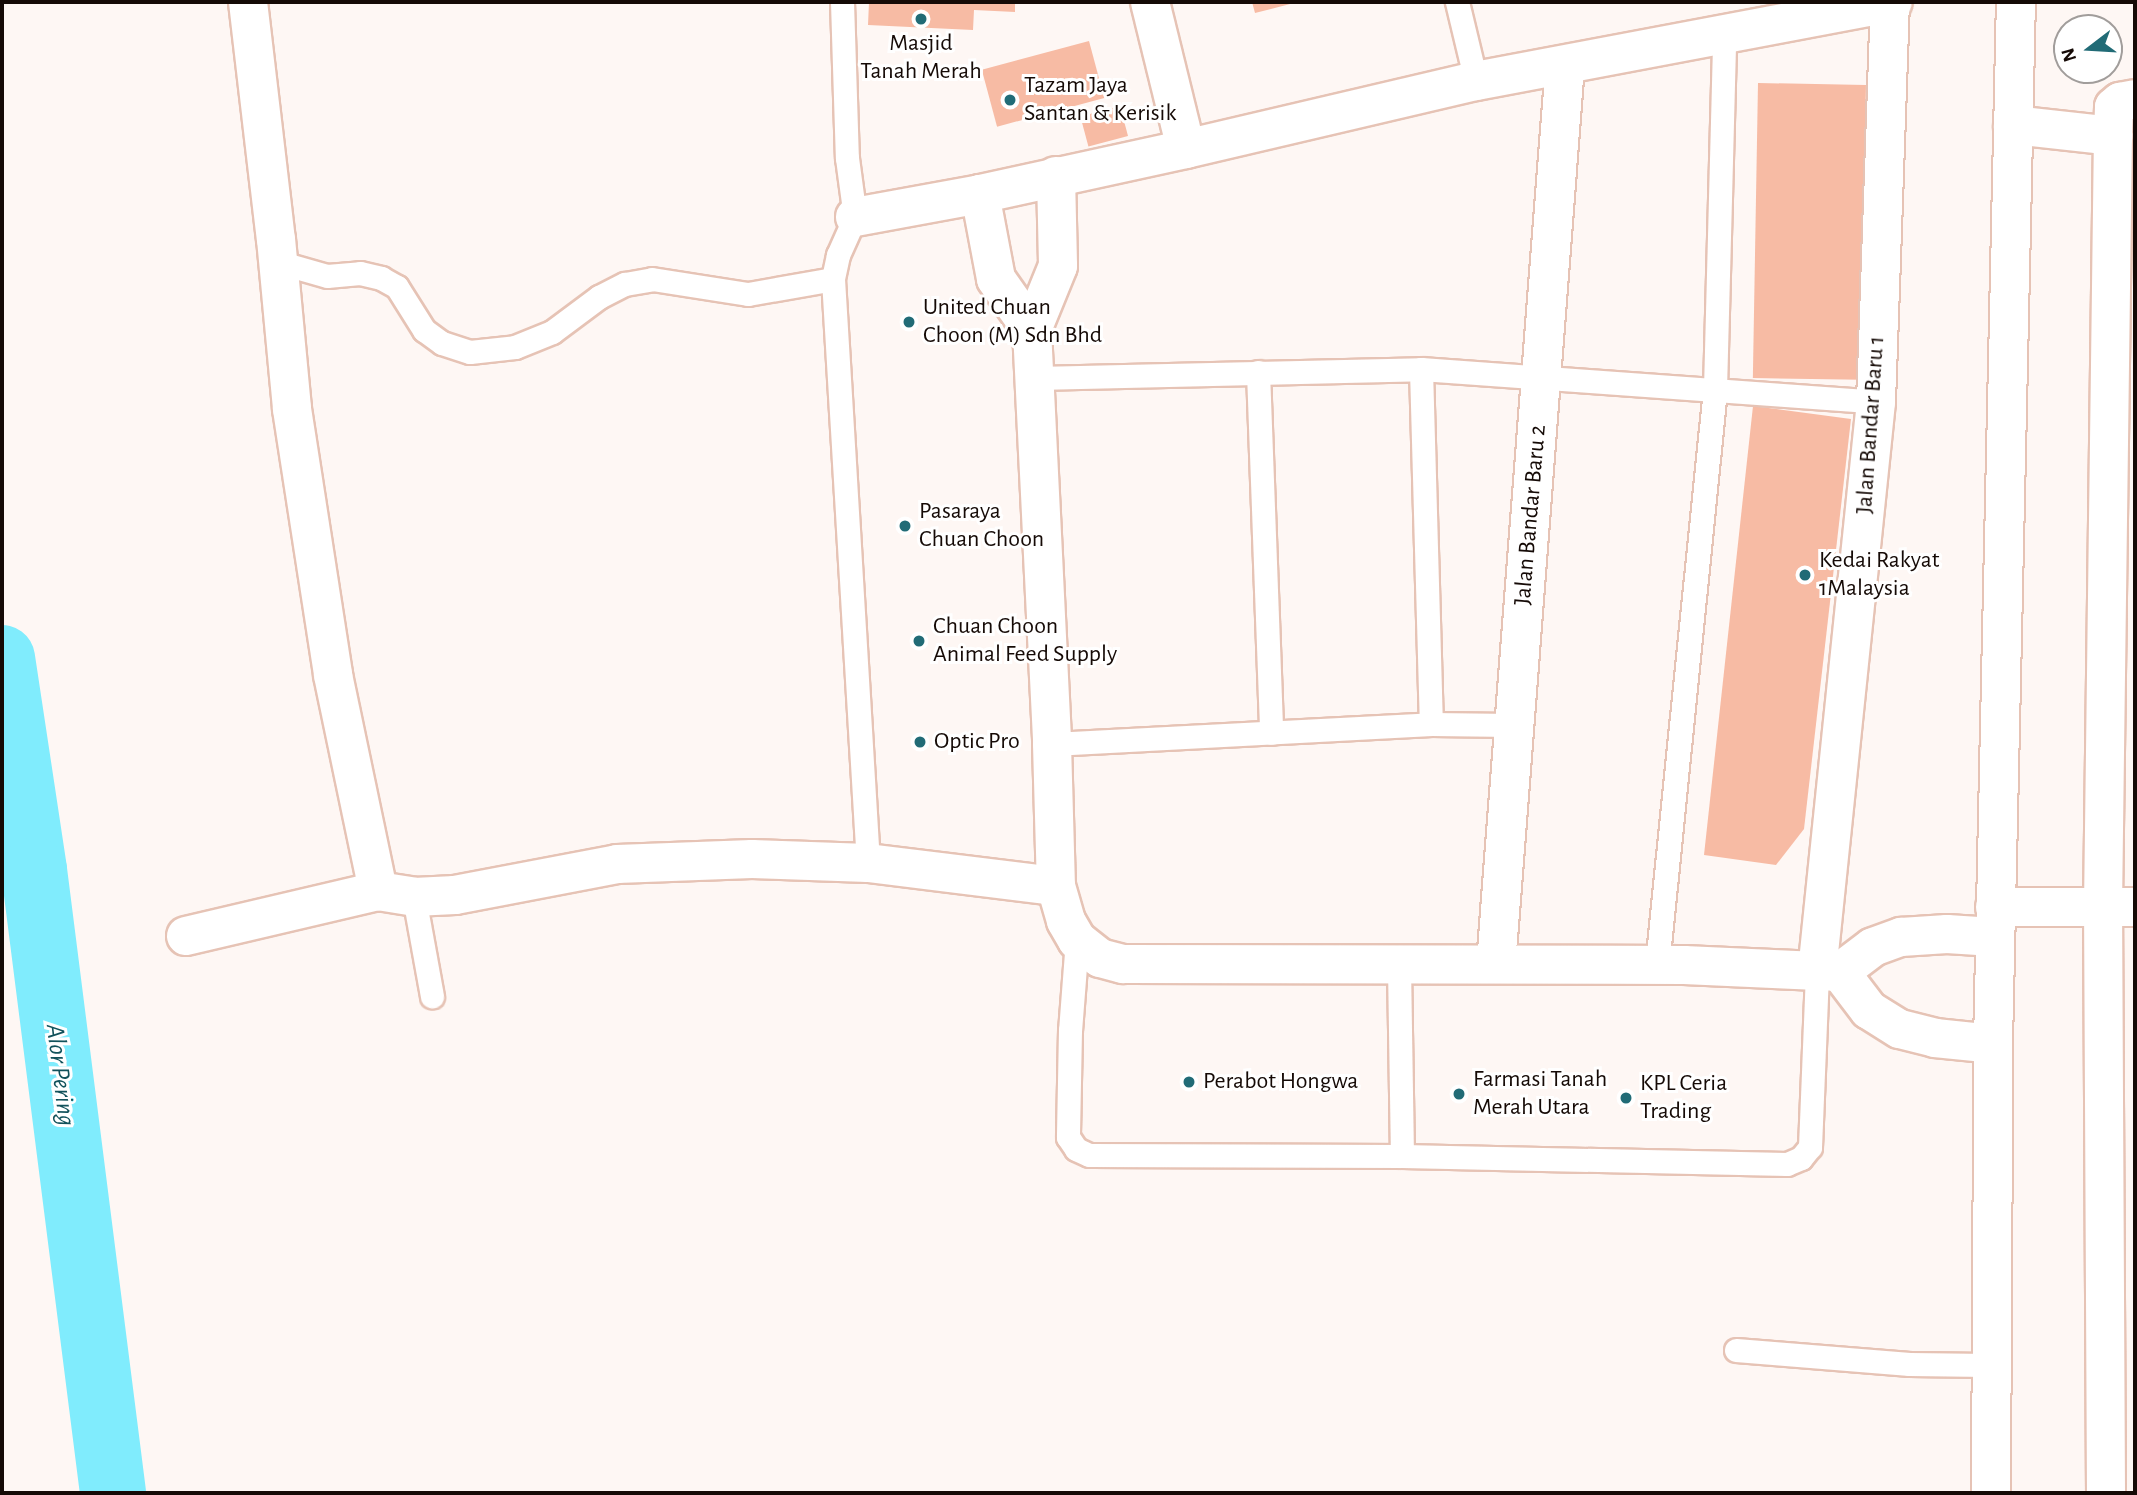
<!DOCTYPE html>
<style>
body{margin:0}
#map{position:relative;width:2137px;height:1495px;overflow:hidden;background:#fef7f4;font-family:"Alegreya Sans",sans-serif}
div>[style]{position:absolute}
.river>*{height:66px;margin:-33px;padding:0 33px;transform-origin:33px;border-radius:33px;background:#80ecfd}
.building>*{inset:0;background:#f7bba4;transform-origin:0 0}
.roads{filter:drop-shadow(2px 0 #e6c3b5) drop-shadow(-2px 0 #e6c3b5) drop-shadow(0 2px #e6c3b5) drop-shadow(0 -2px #e6c3b5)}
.lane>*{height:23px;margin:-11.5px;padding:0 11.5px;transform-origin:11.5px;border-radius:11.5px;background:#fff}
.street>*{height:38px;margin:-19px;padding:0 19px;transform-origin:19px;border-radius:19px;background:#fff}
.secondary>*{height:38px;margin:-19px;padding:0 19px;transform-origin:19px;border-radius:19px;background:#fff}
.dots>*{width:19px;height:19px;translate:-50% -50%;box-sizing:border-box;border:4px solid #fff;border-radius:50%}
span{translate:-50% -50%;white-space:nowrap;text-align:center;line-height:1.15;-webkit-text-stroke:6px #fff;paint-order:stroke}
.poi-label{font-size:24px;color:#150a06}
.left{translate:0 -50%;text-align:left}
.street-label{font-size:24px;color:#150a06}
.water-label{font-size:26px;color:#12525b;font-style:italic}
.frame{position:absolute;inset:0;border:4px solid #150a06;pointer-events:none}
.north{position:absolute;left:2053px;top:14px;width:70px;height:70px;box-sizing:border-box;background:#fff;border:2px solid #a19d9b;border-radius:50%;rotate:253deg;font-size:19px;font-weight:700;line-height:28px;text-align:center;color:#150a06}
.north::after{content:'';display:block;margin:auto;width:24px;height:32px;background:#216b76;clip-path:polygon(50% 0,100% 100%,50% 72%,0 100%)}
</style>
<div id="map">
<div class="river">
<div style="left:2px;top:658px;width:214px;rotate:81.4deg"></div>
<div style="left:34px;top:870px;width:628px;rotate:82.77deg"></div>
</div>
<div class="building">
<div style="clip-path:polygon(869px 2px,1015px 2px,1015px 12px,974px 10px,973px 30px,868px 25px)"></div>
<div style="clip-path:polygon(1252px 2px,1294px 2px,1294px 3px,1255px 13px)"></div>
<div style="left:1089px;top:41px;width:59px;height:111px;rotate:75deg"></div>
<div style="left:1758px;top:83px;width:108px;height:295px;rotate:1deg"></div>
<div style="left:1120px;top:106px;width:31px;height:41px;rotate:75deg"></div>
<div style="clip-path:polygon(1753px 406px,1851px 419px,1804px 829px,1776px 865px,1704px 855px)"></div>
</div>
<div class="roads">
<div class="lane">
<div style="left:842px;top:2px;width:156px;rotate:88.2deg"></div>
<div style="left:847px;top:158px;width:60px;rotate:82.3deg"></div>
<div style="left:855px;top:217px;width:42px;rotate:114.1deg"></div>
<div style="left:838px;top:255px;width:25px;rotate:102deg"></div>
<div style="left:833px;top:279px;width:585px;rotate:86.57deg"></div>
<div style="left:1457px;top:2px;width:81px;rotate:76.5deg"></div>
<div style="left:278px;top:262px;width:51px;rotate:15.9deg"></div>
<div style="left:327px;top:276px;width:33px;rotate:-5deg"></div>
<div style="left:360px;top:273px;width:22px;rotate:13deg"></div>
<div style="left:381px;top:278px;width:18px;rotate:29deg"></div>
<div style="left:397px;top:287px;width:51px;rotate:57.9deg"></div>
<div style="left:424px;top:330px;width:22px;rotate:36deg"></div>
<div style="left:442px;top:343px;width:29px;rotate:18deg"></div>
<div style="left:470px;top:352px;width:45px;rotate:-6.3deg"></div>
<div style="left:515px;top:347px;width:40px;rotate:-22deg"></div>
<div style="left:552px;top:332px;width:59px;rotate:-36.7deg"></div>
<div style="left:599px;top:297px;width:29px;rotate:-27deg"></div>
<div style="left:625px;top:284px;width:27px;rotate:-10deg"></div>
<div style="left:652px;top:279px;width:97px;rotate:8.9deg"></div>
<div style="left:748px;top:294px;width:86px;rotate:-10deg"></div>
<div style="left:1421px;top:369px;width:355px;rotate:88.4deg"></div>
<div style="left:1258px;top:372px;width:361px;rotate:87.9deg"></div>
<div style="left:1036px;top:378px;width:385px;rotate:-1.3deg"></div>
<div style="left:1421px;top:369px;width:456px;rotate:4.1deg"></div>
<div style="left:1052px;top:744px;width:380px;rotate:-3deg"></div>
<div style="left:1431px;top:724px;width:83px;rotate:0.7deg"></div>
<div style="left:414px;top:897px;width:101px;rotate:79.7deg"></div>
<div style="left:1077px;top:940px;width:90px;rotate:94.4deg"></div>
<div style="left:1070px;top:1030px;width:107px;rotate:91.1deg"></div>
<div style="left:1068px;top:1137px;width:14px;rotate:56deg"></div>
<div style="left:1076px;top:1149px;width:14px;rotate:25deg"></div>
<div style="left:1089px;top:1155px;width:313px;rotate:0.2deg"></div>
<div style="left:1402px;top:1156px;width:385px;rotate:1.2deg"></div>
<div style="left:1787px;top:1164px;width:15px;rotate:-23deg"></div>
<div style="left:1801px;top:1158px;width:14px;rotate:-51deg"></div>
<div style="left:1810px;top:1147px;width:175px;rotate:-87.7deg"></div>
<div style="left:1657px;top:965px;width:579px;rotate:-84.25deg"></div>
<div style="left:1715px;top:389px;width:354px;rotate:-88.5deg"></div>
<div style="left:1399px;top:966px;width:190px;rotate:89.1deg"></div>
<div style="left:1736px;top:1350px;width:174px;rotate:4.6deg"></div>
<div style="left:1909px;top:1364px;width:80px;rotate:0.7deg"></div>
</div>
<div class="street">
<div style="left:248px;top:2px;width:239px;rotate:83.3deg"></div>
<div style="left:276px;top:239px;width:171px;rotate:84.6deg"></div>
<div style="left:292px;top:409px;width:269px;rotate:81.2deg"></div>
<div style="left:333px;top:675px;width:221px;rotate:78.2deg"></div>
<div style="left:1150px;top:2px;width:151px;rotate:76.2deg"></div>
<div style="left:2013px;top:125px;width:101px;rotate:6.3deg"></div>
<div style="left:1056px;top:176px;width:90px;rotate:88.7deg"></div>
<div style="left:1058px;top:266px;width:69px;rotate:112.1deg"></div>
<div style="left:1032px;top:330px;width:414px;rotate:87.2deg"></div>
<div style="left:1052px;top:744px;width:142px;rotate:88.4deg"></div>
<div style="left:1056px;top:886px;width:36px;rotate:74deg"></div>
<div style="left:1066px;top:921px;width:22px;rotate:60deg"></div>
<div style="left:1077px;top:940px;width:29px;rotate:38deg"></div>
<div style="left:1100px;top:958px;width:24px;rotate:15deg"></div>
<div style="left:1123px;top:964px;width:561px;rotate:0.1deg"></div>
<div style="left:1684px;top:965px;width:156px;rotate:2.6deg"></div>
<div style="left:1840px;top:972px;width:41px;rotate:-37.1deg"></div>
<div style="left:1873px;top:947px;width:30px;rotate:-20deg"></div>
<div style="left:1901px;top:937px;width:46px;rotate:-3.7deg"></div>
<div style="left:1947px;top:934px;width:47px;rotate:3.7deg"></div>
<div style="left:980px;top:194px;width:86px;rotate:79.3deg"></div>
<div style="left:996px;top:279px;width:62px;rotate:54.8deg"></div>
<div style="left:855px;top:217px;width:127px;rotate:-10.4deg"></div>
<div style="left:980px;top:194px;width:211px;rotate:-12.3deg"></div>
<div style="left:1186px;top:149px;width:298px;rotate:-13.2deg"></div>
<div style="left:1476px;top:81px;width:424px;rotate:-10.7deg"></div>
<div style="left:1995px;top:907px;width:140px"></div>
<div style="left:186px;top:936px;width:197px;rotate:-13.2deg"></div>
<div style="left:378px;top:891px;width:36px;rotate:9deg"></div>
<div style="left:414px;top:897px;width:41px;rotate:-2.8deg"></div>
<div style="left:455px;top:895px;width:165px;rotate:-10.8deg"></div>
<div style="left:617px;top:864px;width:135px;rotate:-2.1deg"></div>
<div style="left:752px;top:859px;width:116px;rotate:2deg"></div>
<div style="left:868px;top:863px;width:189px;rotate:7deg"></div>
<div style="left:1496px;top:964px;width:901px;rotate:-85.61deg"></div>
<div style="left:1817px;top:972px;width:573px;rotate:-84.09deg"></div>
<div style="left:1876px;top:402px;width:400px;rotate:-88deg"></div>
<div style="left:1840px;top:972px;width:48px;rotate:52.7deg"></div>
<div style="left:1869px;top:1010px;width:36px;rotate:32deg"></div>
<div style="left:1900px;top:1029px;width:36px;rotate:14deg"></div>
<div style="left:1935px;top:1038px;width:58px;rotate:5.9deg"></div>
<div style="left:2106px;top:1493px;width:586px;rotate:-90.29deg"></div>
<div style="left:2103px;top:907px;width:771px;rotate:-89.26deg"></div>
<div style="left:2113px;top:136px;width:29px;rotate:-88deg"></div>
<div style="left:2114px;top:107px;width:8px;rotate:-40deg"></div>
<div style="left:2120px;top:102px;width:15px;rotate:-11deg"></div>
</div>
<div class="secondary">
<div style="left:1991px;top:1493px;width:449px;rotate:-89.7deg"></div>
<div style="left:1993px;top:1044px;width:1042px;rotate:-88.74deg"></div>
</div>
</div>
<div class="dots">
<div style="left:921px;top:19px;background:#216b76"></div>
<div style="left:1010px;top:100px;background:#216b76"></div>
<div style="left:909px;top:322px;background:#216b76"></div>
<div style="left:905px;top:526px;background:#216b76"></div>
<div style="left:1805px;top:575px;background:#216b76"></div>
<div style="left:919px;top:641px;background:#216b76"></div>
<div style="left:920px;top:742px;background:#216b76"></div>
<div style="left:1189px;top:1082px;background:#216b76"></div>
<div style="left:1459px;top:1094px;background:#216b76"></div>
<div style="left:1626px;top:1098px;background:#216b76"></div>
</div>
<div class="poi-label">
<span style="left:921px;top:58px">Masjid<br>Tanah Merah</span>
<span class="left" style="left:1024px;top:100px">Tazam Jaya<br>Santan &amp; Kerisik</span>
<span class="left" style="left:923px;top:322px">United Chuan<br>Choon (M) Sdn Bhd</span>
<span class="left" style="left:919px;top:526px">Pasaraya<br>Chuan Choon</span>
<span class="left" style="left:1819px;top:575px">Kedai Rakyat<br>1Malaysia</span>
<span class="left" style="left:933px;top:641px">Chuan Choon<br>Animal Feed Supply</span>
<span class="left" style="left:934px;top:742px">Optic Pro</span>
<span class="left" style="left:1473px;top:1094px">Farmasi Tanah<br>Merah Utara</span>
<span class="left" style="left:1203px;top:1082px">Perabot Hongwa</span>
<span class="left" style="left:1640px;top:1098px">KPL Ceria<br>Trading</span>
</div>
<div class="street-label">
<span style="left:1871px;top:425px;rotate:-86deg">Jalan Bandar Baru 1</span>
<span style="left:1531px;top:515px;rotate:-85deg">Jalan Bandar Baru 2</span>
</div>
<div class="water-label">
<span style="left:60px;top:1075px;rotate:83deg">Alor Pering</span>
</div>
<div class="frame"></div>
<div class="north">N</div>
</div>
